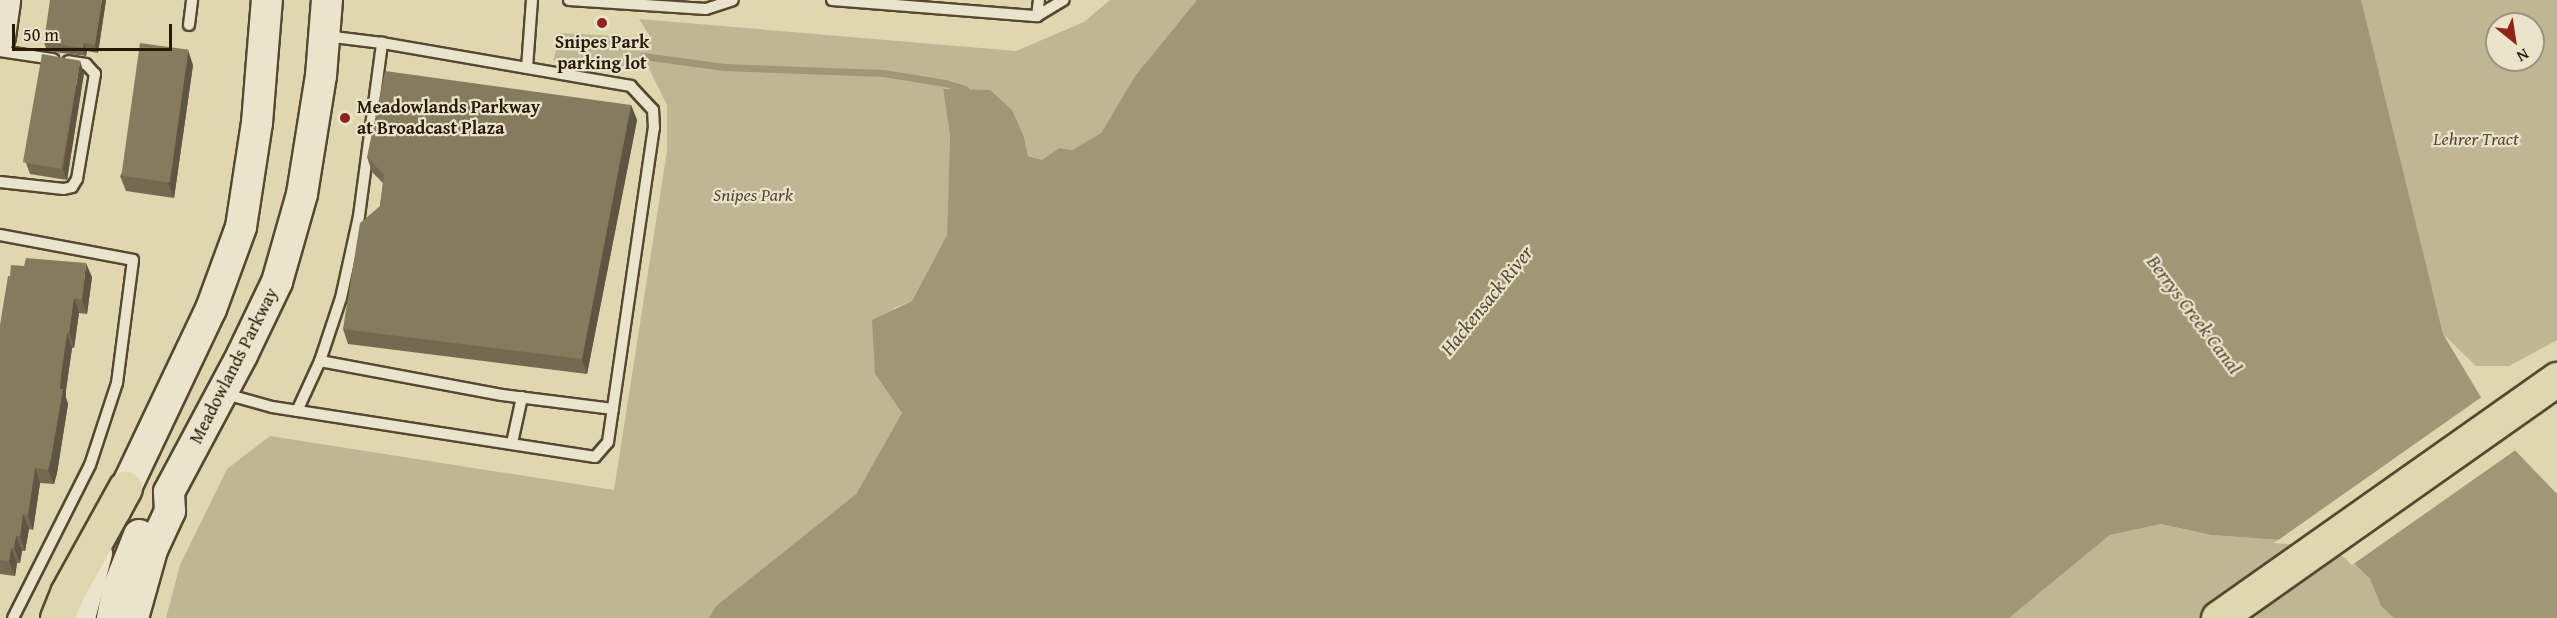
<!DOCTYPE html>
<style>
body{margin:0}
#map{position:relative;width:2557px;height:618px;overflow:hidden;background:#e0d6b0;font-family:"Gentium Book Plus",serif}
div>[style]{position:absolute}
.green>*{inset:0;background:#c1b693}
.water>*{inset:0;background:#a19676}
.pier>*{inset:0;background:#e0d6b0}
.stream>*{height:7px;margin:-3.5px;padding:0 3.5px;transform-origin:3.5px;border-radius:3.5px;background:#a19676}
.roads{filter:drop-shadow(2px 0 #554830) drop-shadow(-2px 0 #554830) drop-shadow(0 2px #554830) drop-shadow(0 -2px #554830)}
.lane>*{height:10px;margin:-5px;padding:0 5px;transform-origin:5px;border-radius:5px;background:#ebe4cc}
.secondary>*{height:30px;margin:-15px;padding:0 15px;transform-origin:15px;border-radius:15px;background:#ebe4cc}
.highway>*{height:33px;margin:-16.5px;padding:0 16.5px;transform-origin:16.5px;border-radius:16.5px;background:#e0d6b0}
.wall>*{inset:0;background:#746a51}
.shaded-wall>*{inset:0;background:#5e5642}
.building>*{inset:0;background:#877b5e;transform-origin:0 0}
.dots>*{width:16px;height:16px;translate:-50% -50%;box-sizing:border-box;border:3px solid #ebe4cc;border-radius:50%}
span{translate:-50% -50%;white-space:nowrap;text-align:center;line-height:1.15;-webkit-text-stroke:4.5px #ebe4cc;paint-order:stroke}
.poi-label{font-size:18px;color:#271906;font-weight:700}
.left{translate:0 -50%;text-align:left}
.park-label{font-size:18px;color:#554830;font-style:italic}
.street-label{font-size:18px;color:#271906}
.water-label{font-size:20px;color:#584b33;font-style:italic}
.north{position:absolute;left:2485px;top:12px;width:60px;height:60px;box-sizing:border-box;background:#ebe4cc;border:2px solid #9d937d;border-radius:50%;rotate:150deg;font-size:16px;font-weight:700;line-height:24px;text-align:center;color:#271906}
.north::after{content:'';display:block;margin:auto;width:21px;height:27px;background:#8f2418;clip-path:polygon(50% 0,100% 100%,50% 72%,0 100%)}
.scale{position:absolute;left:12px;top:24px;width:160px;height:27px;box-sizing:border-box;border:3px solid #271906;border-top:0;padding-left:8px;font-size:18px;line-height:21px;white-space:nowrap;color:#271906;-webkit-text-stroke:4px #ebe4cc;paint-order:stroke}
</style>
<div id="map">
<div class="green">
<div style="clip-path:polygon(1110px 0,1197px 0,1135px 76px,1101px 133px,1072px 150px,1059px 148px,1042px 160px,1028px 156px,1024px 137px,943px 89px,950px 136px,947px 235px,912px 301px,894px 308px,875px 374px,902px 413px,856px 494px,716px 606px,709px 618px,166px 618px,180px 565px,227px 469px,270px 436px,614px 490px,667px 151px,667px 105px,649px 69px,553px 61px,561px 33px,651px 38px,639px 19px,1016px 51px,1084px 22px)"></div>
<div style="clip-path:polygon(evenodd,2359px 0,2557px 0,2557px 340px,2509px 366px,2476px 366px,2443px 334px,2359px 0,2497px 24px,2533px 24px,2533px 60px,2497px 60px,2497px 24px)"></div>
<div style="clip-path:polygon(2161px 524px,2211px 535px,2335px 544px,2370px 579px,2381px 606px,2394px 618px,2009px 618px,2110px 535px)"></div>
</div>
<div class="water">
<div style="clip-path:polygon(1197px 0,2361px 0,2443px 334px,2509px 444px,2557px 494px,2557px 618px,2394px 618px,2381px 606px,2370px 579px,2335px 544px,2211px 535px,2161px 524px,2110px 535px,2009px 618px,709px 618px,716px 606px,856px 494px,902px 413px,875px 374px,872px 320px,912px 301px,947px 235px,950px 136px,943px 89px,990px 90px,1012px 110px,1024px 137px,1028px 156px,1042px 160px,1059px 148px,1072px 150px,1101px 133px,1135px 76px)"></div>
</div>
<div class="pier">
<div style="clip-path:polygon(2483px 396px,2517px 449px,2352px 565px,2333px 547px,2274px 543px)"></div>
</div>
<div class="stream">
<div style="left:643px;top:56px;width:82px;rotate:7.7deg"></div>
<div style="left:724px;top:67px;width:159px;rotate:2.2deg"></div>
<div style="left:883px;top:73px;width:63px;rotate:9.2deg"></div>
<div style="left:945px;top:83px;width:21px;rotate:17deg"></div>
</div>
<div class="roads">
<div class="lane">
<div style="left:569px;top:0;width:137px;rotate:3.8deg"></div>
<div style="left:706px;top:9px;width:28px;rotate:-18deg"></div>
<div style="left:832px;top:0;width:206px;rotate:4.5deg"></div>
<div style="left:1037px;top:16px;width:31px;rotate:-31deg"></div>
<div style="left:1037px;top:16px;width:16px;rotate:-83deg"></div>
<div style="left:189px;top:25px;width:25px;rotate:-83deg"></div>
<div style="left:0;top:51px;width:54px;rotate:8.6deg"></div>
<div style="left:527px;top:68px;width:68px;rotate:-85.8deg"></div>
<div style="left:0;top:182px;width:64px;rotate:6.2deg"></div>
<div style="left:64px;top:189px;width:8px;rotate:-14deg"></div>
<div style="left:72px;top:187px;width:9px;rotate:-58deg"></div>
<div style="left:77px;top:179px;width:107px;rotate:-80.3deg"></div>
<div style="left:95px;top:74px;width:13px;rotate:-132deg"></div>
<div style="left:86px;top:64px;width:18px;rotate:-171deg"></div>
<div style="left:0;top:235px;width:135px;rotate:10.6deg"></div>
<div style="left:133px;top:260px;width:124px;rotate:97.4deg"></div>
<div style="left:117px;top:383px;width:86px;rotate:108.2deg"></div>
<div style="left:90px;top:465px;width:171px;rotate:116.7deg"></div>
<div style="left:320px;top:361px;width:185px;rotate:10.6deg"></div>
<div style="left:502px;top:395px;width:112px;rotate:7.2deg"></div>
<div style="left:222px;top:393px;width:52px;rotate:15.6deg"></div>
<div style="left:272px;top:407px;width:327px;rotate:8.8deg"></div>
<div style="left:595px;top:457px;width:20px;rotate:-49deg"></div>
<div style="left:608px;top:442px;width:317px;rotate:-81.7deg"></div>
<div style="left:654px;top:128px;width:18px;rotate:-93deg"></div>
<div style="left:653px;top:110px;width:33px;rotate:-133deg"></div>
<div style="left:631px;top:86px;width:253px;rotate:-170.2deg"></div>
<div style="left:382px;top:43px;width:57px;rotate:-173deg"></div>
<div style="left:297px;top:411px;width:55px;rotate:-65.3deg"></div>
<div style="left:320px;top:361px;width:66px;rotate:-71.6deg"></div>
<div style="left:341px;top:298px;width:84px;rotate:-77.6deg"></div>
<div style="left:359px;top:216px;width:175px;rotate:-82.4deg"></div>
<div style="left:512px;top:443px;width:47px;rotate:-77.7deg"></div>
</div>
<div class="secondary">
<div style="left:0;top:37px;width:37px;rotate:-82deg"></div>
<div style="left:115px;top:511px;width:224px;rotate:-64.6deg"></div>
<div style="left:211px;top:309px;width:87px;rotate:-69.9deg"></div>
<div style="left:241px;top:227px;width:105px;rotate:-81.3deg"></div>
<div style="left:257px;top:123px;width:123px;rotate:-85.4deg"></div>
<div style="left:80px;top:618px;width:67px;rotate:-75.3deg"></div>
<div style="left:112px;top:618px;width:31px;rotate:-79deg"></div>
<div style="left:118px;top:588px;width:57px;rotate:-68.4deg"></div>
<div style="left:133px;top:618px;width:71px;rotate:-74.4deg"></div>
<div style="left:152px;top:550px;width:43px;rotate:-65.2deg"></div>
<div style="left:170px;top:511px;width:19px;rotate:-93deg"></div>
<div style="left:169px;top:492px;width:155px;rotate:-61.9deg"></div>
<div style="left:242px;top:355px;width:81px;rotate:-64.4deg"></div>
<div style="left:277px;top:282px;width:91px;rotate:-74.1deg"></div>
<div style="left:302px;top:194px;width:120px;rotate:-80.9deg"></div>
<div style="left:321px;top:76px;width:76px;rotate:-85.5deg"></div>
</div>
<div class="highway">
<div style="left:57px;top:618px;width:27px;rotate:-68deg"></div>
<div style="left:67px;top:593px;width:120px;rotate:-61.1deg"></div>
<div style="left:2218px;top:618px;width:415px;rotate:-35.2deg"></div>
</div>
</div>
<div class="wall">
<div style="clip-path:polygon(106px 0,98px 53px,87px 51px,86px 56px,47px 51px,44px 42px)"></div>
<div style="clip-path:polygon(193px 65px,174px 198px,126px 191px,120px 176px)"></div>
<div style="clip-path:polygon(84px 73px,67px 180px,30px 174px,26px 163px)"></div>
<div style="clip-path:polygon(631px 105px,637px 120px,587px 374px,348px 344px,343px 329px,380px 206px,383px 183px,372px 172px,367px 157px)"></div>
<div style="clip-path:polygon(92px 277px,87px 314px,79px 313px,74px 348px,72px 348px,66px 390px,66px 398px,68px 404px,57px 473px,54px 484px,40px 483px,33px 530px,29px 529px,25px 551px,22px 551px,20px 563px,17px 563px,15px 576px,0 574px,0 575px,0 325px)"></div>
</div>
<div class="shaded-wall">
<div style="clip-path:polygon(102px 0,106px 0,98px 53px,95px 45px)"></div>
<div style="clip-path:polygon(84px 43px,87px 51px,86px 56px,83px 48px)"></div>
<div style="clip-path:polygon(188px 50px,193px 65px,174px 198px,168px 183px)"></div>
<div style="clip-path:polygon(80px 61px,84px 73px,67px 180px,63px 169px)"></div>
<div style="clip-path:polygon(631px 105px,637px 120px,587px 374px,582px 359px)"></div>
<div style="clip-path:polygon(86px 263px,92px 277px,87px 314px,82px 300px)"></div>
<div style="clip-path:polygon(74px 298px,79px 313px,74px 348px,69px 333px)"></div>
<div style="clip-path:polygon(67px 333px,72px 348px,66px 390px,66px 398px,68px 404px,57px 473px,54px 484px,48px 470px)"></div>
<div style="clip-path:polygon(35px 468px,40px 483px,33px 530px,28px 515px)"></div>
<div style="clip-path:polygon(23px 514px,29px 529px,25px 551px,20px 536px)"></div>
<div style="clip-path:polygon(16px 536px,22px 551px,20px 563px,14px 548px)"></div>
<div style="clip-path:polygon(11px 548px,17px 563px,15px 576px,9px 561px)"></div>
</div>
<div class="building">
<div style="clip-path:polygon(50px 0,102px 0,95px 45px,84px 43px,83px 48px,44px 42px)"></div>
<div style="left:140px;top:43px;width:49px;height:134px;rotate:8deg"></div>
<div style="left:42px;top:54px;width:39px;height:110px;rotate:10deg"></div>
<div style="clip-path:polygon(385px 71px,631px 105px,582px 359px,343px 329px,360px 223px,380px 206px,384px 175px,367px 157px)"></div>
<div style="clip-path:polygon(26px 258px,86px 263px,82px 300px,74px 298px,69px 333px,67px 333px,61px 375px,60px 389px,63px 389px,51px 459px,48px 470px,35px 468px,28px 515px,23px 514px,20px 536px,16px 536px,14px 548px,11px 548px,9px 561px,0 560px,0 325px,8px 276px,10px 276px,11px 265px,24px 266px)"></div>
</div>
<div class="dots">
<div style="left:602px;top:23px;background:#8f2418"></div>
<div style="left:345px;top:118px;background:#8f2418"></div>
</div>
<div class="poi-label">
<span style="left:602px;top:53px">Snipes Park<br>parking lot</span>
<span class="left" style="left:357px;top:118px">Meadowlands Parkway<br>at Broadcast Plaza</span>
</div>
<div class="park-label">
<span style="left:2476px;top:139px">Lehrer Tract</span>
<span style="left:753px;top:195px">Snipes Park</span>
</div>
<div class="street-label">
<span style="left:234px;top:366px;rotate:-63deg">Meadowlands Parkway</span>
</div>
<div class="water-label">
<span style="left:1486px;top:300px;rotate:-51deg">Hackensack River</span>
<span style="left:2195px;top:314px;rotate:53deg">Berrys Creek Canal</span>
</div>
<div class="north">N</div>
<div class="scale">50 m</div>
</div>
